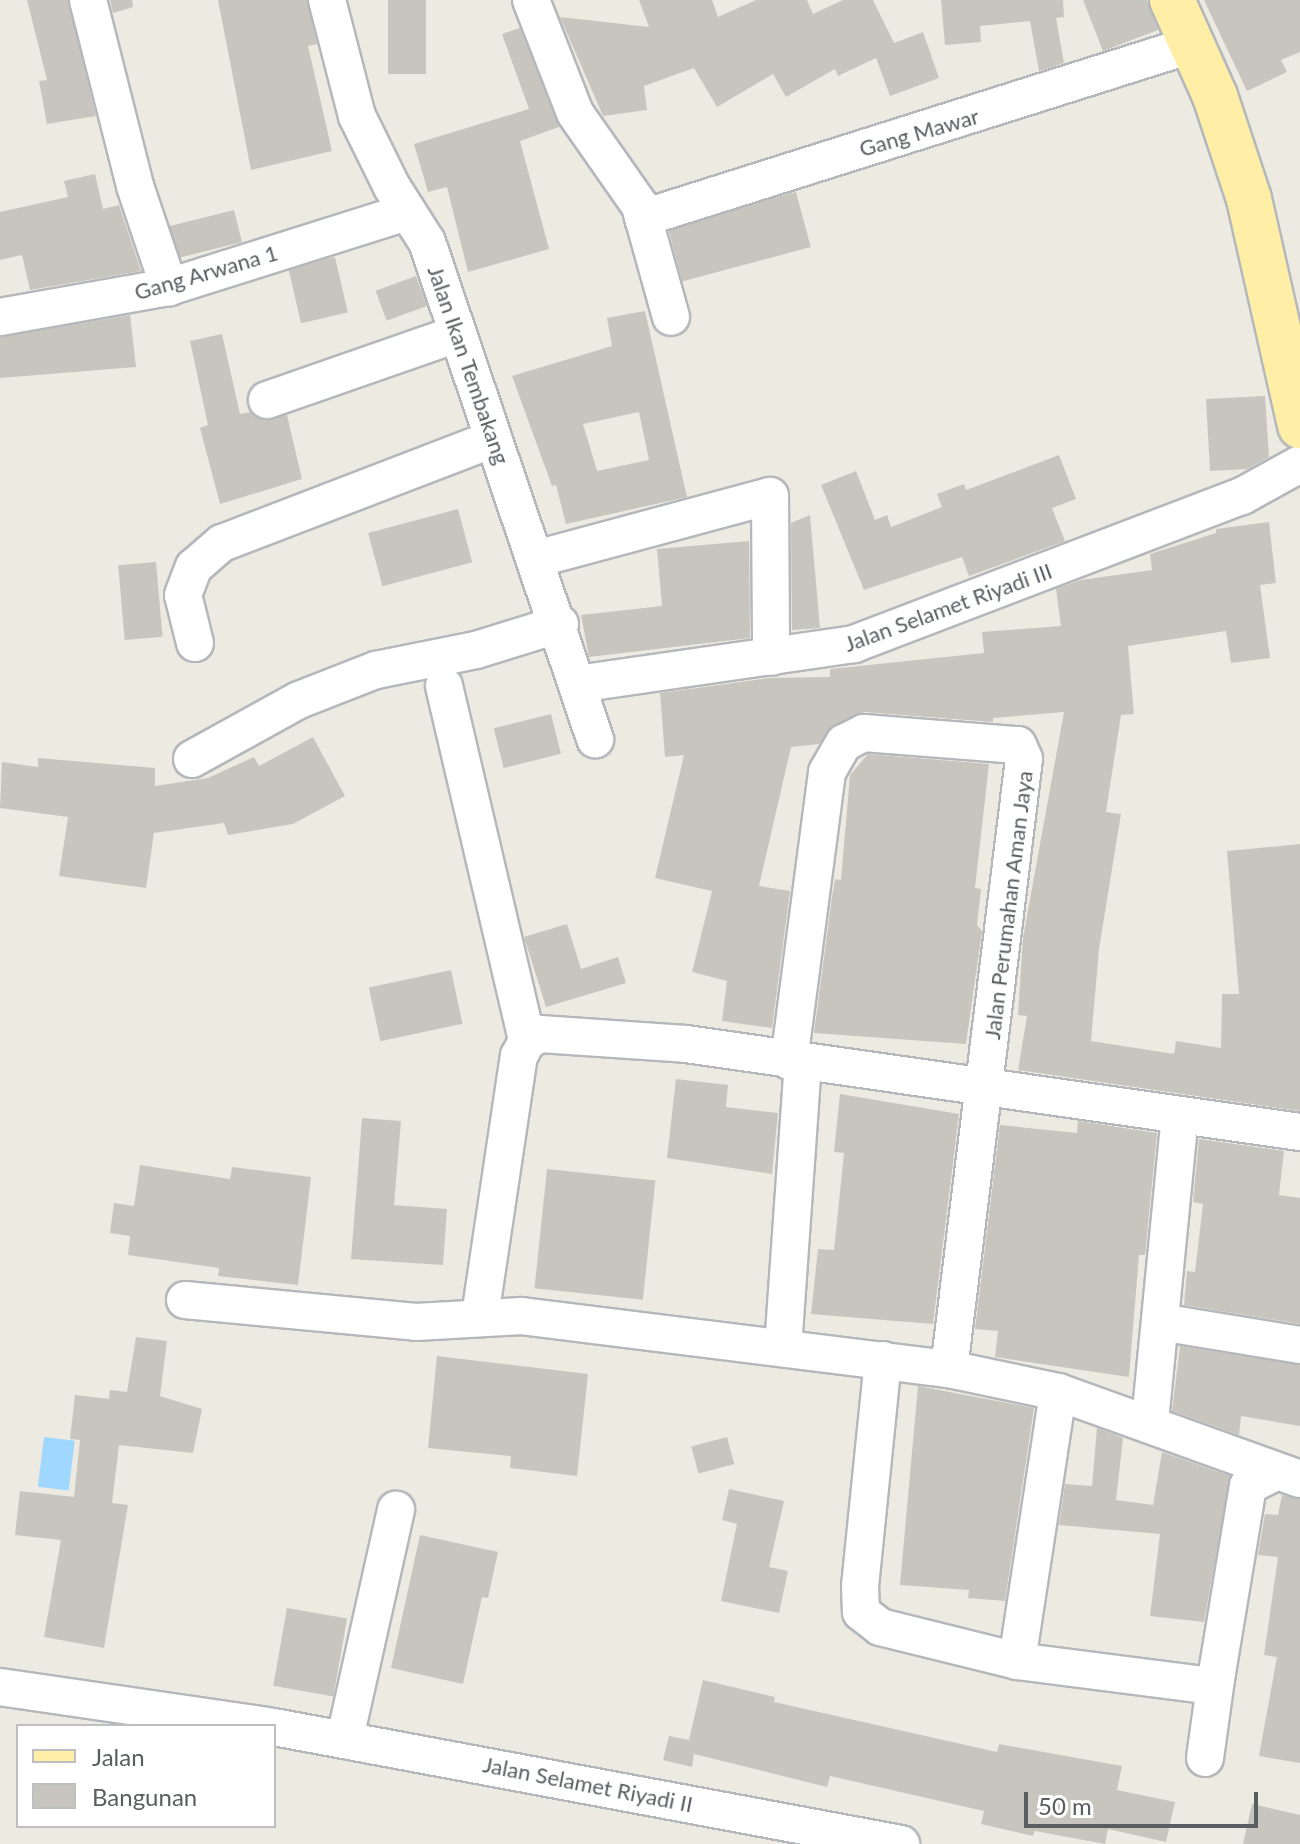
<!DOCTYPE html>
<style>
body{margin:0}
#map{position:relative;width:1300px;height:1844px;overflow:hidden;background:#edeae1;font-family:Lato,sans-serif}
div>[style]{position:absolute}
.water>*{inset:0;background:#a0d7ff;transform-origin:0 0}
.building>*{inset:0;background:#c8c5bf;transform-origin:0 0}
.roads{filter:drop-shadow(2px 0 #b4b8bc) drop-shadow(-2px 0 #b4b8bc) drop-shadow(0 2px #b4b8bc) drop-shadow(0 -2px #b4b8bc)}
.minor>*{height:36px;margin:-18px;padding:0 18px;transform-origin:18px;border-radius:18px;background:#fff}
.major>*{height:44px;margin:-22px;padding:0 22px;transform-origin:22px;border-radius:22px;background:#ffeea5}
span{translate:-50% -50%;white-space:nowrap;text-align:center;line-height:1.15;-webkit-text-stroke:6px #fff;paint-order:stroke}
.street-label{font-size:22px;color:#5a5e62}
.legend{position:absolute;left:16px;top:1724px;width:260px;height:104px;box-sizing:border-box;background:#fff;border:2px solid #bdbfc0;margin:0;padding:10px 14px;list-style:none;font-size:24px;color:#5a5e62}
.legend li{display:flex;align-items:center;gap:16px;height:40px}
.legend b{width:40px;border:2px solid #bdbfc0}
.scale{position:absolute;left:1024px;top:1792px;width:234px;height:36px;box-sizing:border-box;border:4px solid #5a5e62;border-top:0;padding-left:10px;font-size:24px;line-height:28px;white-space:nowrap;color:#5a5e62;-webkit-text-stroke:6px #fff;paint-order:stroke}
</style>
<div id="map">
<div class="water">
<div style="left:44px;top:1437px;width:31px;height:50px;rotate:7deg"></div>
</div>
<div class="building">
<div style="clip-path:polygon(27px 0,68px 0,96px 116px,47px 124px,39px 81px,47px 80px)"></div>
<div style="clip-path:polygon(110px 0,132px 0,133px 7px,113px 13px)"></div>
<div style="clip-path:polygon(218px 0,307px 0,317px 44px,308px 46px,332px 151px,251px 170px)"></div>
<div style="left:388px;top:0;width:38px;height:74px"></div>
<div style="clip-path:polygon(639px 0,712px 0,718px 17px,756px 0,807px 0,813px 14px,843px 0,873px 0,894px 43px,923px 32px,939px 78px,890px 96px,876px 58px,838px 76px,835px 69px,786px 97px,773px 74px,717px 107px,694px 68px,644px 86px,647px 110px,603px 116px,560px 17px,649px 27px)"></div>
<div style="clip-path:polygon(941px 0,1063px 0,1064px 17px,1056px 18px,1064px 63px,1039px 71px,1030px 21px,980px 26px,981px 42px,945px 45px)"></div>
<div style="clip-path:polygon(1083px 0,1147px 0,1158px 30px,1103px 51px)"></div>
<div style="clip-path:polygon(1204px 0,1300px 0,1300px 52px,1281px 60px,1287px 72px,1247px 91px)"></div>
<div style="clip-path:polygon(520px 28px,559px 127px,520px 141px,549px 249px,468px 272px,447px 187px,428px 192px,414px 144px,529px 109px,502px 34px)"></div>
<div style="clip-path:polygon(95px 174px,103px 209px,119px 205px,141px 271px,30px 290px,22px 255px,0 260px,0 212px,68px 197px,64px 181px)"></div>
<div style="left:796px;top:192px;width:57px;height:133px;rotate:75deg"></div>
<div style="left:234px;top:210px;width:33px;height:66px;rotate:76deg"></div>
<div style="left:335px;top:257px;width:57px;height:48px;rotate:77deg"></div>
<div style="left:416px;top:276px;width:32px;height:43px;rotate:70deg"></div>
<div style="clip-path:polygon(evenodd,645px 311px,687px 497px,566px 524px,556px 485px,552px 486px,512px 376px,612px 346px,607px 318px,645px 311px,639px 412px,649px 460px,597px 471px,583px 424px,639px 412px)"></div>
<div style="clip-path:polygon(130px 315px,136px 367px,0 378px,0 337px)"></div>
<div style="clip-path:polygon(222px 334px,240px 414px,250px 412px,264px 421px,287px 415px,302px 479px,220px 504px,200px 428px,208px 425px,190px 341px)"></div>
<div style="clip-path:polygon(1265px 396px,1269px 457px,1248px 469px,1210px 471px,1206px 399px)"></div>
<div style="clip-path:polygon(1059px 455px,1076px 499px,1052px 508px,1065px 541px,969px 576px,962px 557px,864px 590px,821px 485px,856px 471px,875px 520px,887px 515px,891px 527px,942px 507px,937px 494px,964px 484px,966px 490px)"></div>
<div style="left:458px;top:509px;width:55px;height:93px;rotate:75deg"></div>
<div style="clip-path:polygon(810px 515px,820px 628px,792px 630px,791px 523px)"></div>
<div style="clip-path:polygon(1269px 522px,1276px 583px,1260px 585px,1270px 658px,1231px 663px,1226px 631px,1128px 646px,1134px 714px,1121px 715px,1106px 812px,1121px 814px,1099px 949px,1091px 1041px,1174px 1054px,1176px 1041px,1221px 1048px,1222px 994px,1239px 994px,1227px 851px,1300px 844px,1300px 1111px,1018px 1070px,1027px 1016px,1018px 1015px,1023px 938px,1064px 712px,993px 718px,993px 722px,865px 712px,834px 725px,819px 744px,791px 747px,759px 886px,790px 891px,772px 1028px,722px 1021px,727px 981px,692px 972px,712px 891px,655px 878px,684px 755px,665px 757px,660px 693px,769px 678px,830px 677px,830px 669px,984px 653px,982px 632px,1061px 626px,1056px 589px,1081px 580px,1152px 570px,1150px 554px,1216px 533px,1216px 529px)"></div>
<div style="clip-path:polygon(749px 541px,750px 638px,589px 657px,581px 615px,662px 606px,657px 549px)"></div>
<div style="left:156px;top:562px;width:75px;height:38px;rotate:85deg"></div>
<div style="left:551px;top:714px;width:41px;height:59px;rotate:76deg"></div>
<div style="clip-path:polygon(313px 737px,345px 796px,293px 824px,228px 835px,224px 823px,154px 833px,146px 888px,59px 876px,68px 817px,0 808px,2px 762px,38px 767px,38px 758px,155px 768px,155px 786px,208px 778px,254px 757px,259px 766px)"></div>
<div style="clip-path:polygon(868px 754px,989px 764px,975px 888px,981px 889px,977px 925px,982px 931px,966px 1044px,814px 1033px,832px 897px,835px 879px,841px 880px,850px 775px)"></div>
<div style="clip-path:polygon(567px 924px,581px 969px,618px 957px,626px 983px,546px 1007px,524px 937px)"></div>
<div style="left:451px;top:970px;width:55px;height:84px;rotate:78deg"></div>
<div style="clip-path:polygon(676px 1079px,728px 1085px,726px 1107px,778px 1113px,772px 1174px,667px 1158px)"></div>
<div style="clip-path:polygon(840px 1094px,959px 1114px,933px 1324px,811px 1314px,818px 1249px,834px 1250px,844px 1153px,834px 1152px)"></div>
<div style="clip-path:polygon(362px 1118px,401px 1121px,394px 1205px,447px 1209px,443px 1265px,351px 1259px)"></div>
<div style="clip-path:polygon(1078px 1121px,1157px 1133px,1145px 1255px,1139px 1255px,1129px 1377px,995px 1357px,998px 1331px,975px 1329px,1000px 1125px,1077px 1133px)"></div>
<div style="clip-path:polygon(1199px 1139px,1284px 1151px,1279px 1195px,1300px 1198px,1300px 1324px,1184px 1305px,1187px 1271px,1195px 1272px,1203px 1204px,1193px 1202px)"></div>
<div style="clip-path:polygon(140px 1165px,230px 1179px,232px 1167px,311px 1177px,298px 1285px,218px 1276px,219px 1268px,128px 1255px,130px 1236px,110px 1233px,114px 1203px,134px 1206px)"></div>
<div style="left:547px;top:1169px;width:109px;height:120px;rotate:6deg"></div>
<div style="clip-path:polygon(136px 1337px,167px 1341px,160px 1396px,202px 1409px,193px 1453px,119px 1445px,112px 1503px,128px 1505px,104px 1648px,44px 1637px,61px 1540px,15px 1535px,20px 1491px,74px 1497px,80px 1440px,70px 1439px,75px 1395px,109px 1399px,110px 1390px,127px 1392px)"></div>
<div style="clip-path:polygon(1180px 1346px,1300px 1365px,1300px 1426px,1241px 1416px,1239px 1435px,1172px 1411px)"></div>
<div style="clip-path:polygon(437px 1356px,588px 1374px,577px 1476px,510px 1468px,511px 1456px,428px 1448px)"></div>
<div style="clip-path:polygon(918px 1386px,1034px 1408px,1005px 1601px,968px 1598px,969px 1590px,900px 1585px)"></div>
<div style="clip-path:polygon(1097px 1428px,1123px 1438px,1116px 1500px,1153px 1505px,1162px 1452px,1230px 1476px,1204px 1622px,1150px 1616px,1160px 1534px,1059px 1525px,1065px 1484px,1092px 1486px)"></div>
<div style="left:727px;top:1437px;width:28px;height:37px;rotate:75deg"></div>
<div style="clip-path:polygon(729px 1489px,784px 1501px,769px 1567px,788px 1571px,779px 1613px,721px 1601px,737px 1524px,722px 1520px)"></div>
<div style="clip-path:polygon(1282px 1495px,1300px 1499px,1300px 1763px,1259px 1756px,1277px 1657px,1264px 1655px,1278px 1557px,1258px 1555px,1265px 1514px,1278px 1515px)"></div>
<div style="clip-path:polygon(420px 1535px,498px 1552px,488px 1598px,482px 1597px,463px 1684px,391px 1668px)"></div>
<div style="left:287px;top:1608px;width:61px;height:79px;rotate:10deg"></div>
<div style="clip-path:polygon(703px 1680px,775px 1697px,774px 1702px,997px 1752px,999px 1744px,1122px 1766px,1117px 1790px,1175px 1802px,1166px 1842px,1108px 1829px,1105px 1844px,1035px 1831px,1033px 1836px,981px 1824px,984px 1811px,830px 1776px,827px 1787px,694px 1754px,692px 1767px,663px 1760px,669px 1736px,689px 1740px)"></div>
<div style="clip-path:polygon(1252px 1804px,1300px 1815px,1300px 1844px,1243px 1844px)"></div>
</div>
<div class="roads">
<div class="minor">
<div style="left:88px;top:0;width:192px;rotate:75.8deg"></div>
<div style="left:135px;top:186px;width:107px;rotate:71.4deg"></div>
<div style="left:327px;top:0;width:120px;rotate:75.5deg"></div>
<div style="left:357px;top:116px;width:79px;rotate:63.8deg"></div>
<div style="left:392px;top:187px;width:65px;rotate:57.5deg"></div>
<div style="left:427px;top:242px;width:525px;rotate:71.32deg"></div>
<div style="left:531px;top:0;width:121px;rotate:68.7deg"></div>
<div style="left:575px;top:113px;width:113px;rotate:55deg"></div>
<div style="left:640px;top:206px;width:115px;rotate:74.4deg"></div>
<div style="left:643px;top:218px;width:578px;rotate:-17.53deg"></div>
<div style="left:0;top:317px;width:172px;rotate:-10.1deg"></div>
<div style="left:169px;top:287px;width:250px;rotate:-17.5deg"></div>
<div style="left:267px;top:400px;width:201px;rotate:-19.2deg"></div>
<div style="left:536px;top:559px;width:242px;rotate:-15.1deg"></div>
<div style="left:770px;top:496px;width:161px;rotate:89.6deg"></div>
<div style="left:195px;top:643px;width:49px;rotate:-104deg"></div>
<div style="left:183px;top:595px;width:30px;rotate:-69deg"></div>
<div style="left:194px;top:567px;width:37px;rotate:-41deg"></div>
<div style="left:222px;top:543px;width:290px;rotate:-21deg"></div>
<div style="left:577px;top:684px;width:280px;rotate:-8.2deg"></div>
<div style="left:854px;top:644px;width:415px;rotate:-20.9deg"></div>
<div style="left:1242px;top:496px;width:66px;rotate:-28.9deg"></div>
<div style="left:444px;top:686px;width:365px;rotate:76.8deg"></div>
<div style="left:192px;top:759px;width:122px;rotate:-28.9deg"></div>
<div style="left:299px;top:700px;width:83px;rotate:-21.3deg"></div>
<div style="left:376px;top:670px;width:102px;rotate:-11.3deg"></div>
<div style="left:476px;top:650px;width:88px;rotate:-17.2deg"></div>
<div style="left:789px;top:1061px;width:291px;rotate:-82.5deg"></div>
<div style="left:827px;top:772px;width:34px;rotate:-60deg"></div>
<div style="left:844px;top:743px;width:22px;rotate:-27deg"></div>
<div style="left:864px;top:733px;width:154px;rotate:4.5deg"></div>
<div style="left:1018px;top:745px;width:15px;rotate:67deg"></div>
<div style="left:1024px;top:759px;width:615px;rotate:97.01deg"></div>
<div style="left:185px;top:1300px;width:232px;rotate:5.4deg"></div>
<div style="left:416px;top:1322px;width:106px;rotate:-3.2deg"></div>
<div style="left:522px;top:1316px;width:430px;rotate:7.1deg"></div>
<div style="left:949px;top:1369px;width:111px;rotate:11.9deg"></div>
<div style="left:1058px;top:1392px;width:257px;rotate:19.8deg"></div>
<div style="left:480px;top:1316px;width:263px;rotate:-81.5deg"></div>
<div style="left:519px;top:1056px;width:17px;rotate:-62deg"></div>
<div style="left:527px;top:1041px;width:15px;rotate:-28deg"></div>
<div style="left:540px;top:1034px;width:146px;rotate:3.9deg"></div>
<div style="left:686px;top:1044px;width:620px;rotate:8.16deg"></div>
<div style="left:1160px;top:1322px;width:142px;rotate:9.3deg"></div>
<div style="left:783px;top:1348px;width:285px;rotate:-86deg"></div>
<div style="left:883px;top:1360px;width:226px;rotate:95.8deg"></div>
<div style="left:860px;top:1585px;width:27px;rotate:88deg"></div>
<div style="left:861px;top:1612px;width:24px;rotate:38deg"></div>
<div style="left:880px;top:1627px;width:141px;rotate:13.9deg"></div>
<div style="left:1017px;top:1661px;width:189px;rotate:7.3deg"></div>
<div style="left:1204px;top:1685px;width:13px;rotate:-27deg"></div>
<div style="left:1216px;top:1679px;width:196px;rotate:-80.6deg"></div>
<div style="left:1248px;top:1486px;width:31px;rotate:-27deg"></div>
<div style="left:1150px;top:1421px;width:307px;rotate:-84.4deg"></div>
<div style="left:1017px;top:1661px;width:272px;rotate:-81.3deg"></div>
<div style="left:0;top:1687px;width:269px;rotate:8.3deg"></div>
<div style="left:274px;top:1727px;width:638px;rotate:10.57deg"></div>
<div style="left:345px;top:1738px;width:234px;rotate:-77.4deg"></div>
<div style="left:1205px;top:1758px;width:80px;rotate:-82.1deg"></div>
</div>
<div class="major">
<div style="left:1172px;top:0;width:105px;rotate:65.9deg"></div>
<div style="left:1215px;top:96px;width:108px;rotate:71.7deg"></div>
<div style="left:1249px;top:199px;width:233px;rotate:77.3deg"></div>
</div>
</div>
<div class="street-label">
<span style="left:919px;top:132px;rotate:-16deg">Gang Mawar</span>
<span style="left:206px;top:272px;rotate:-16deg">Gang Arwana 1</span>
<span style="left:469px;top:365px;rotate:71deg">Jalan Ikan Tembakang</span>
<span style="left:948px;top:607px;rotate:-20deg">Jalan Selamet Riyadi III</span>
<span style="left:1008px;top:905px;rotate:-83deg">Jalan Perumahan Aman Jaya</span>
<span style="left:588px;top:1784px;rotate:11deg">Jalan Selamet Riyadi II</span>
</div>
<ul class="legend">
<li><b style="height:10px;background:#ffeea5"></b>Jalan</li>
<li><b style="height:22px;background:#c8c5bf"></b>Bangunan</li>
</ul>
<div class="scale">50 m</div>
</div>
